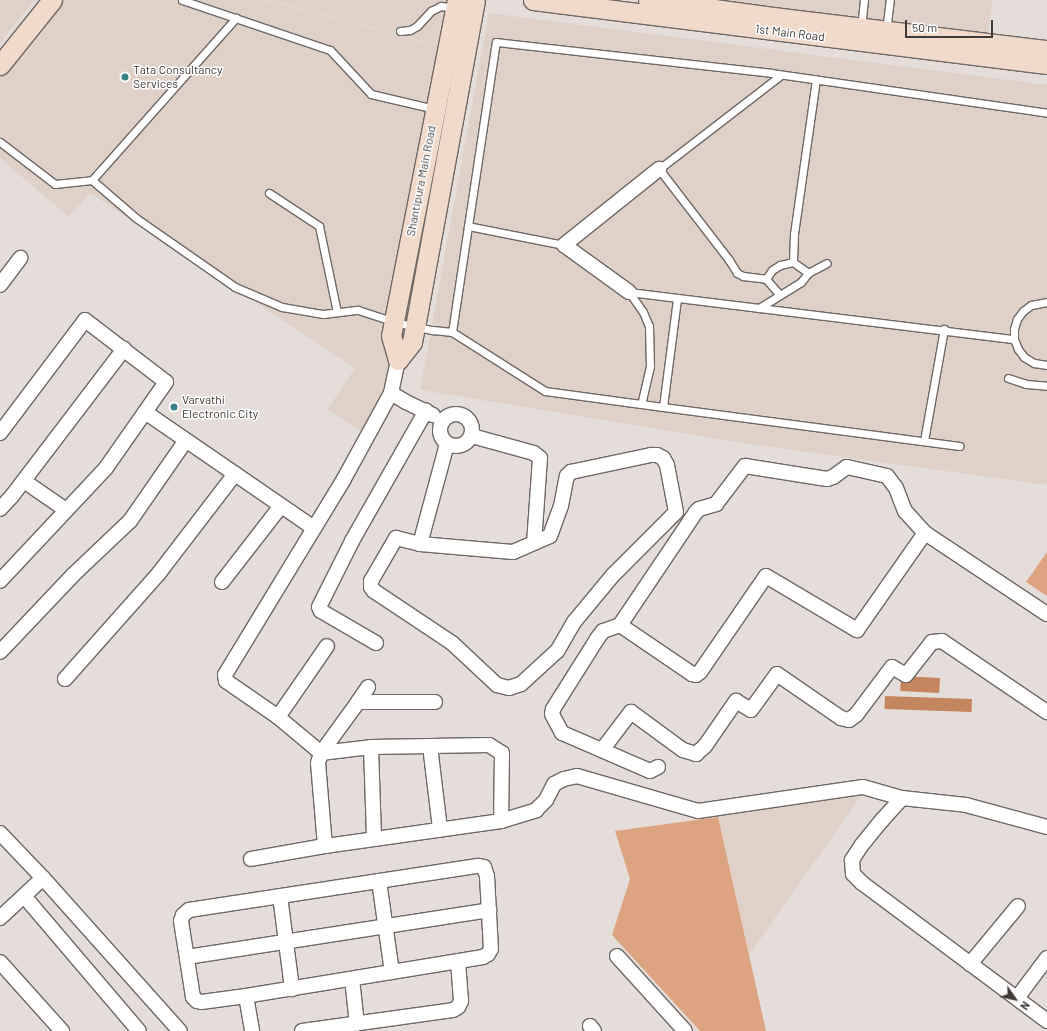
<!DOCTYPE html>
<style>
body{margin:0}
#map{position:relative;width:1047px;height:1031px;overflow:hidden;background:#e5ddd9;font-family:Barlow,sans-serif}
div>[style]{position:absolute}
.built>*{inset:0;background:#dfd1c8}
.green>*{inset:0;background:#dda481}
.water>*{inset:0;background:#c3865e;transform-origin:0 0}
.roads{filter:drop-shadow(1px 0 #6f6864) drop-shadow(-1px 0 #6f6864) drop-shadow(0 1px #6f6864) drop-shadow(0 -1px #6f6864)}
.lane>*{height:7px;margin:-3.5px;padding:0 3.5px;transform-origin:3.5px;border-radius:3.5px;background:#fff}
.street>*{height:14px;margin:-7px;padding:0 7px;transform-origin:7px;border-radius:7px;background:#fff}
.street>.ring{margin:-7px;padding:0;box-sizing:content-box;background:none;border:14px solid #fff;border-radius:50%}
.secondary>*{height:19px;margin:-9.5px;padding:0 9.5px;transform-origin:9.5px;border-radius:9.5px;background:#f2daca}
.dots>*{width:11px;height:11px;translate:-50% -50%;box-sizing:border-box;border:2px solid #fff;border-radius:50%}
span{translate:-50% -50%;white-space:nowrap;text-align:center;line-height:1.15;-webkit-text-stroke:3px #fff;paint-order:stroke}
.street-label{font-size:12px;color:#3e3b39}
.poi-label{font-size:12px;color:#3e3b39}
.left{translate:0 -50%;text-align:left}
.north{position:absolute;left:995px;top:979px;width:40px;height:40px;-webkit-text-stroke:3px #fff;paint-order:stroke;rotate:124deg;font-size:11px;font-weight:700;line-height:16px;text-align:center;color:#3e3b39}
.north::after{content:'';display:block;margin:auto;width:14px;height:18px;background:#3e3b39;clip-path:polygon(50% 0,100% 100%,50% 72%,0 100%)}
.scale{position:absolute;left:905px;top:20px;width:88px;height:18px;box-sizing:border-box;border:2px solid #3e3b39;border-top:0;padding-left:5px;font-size:12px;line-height:14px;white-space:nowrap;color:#3e3b39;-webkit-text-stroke:3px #fff;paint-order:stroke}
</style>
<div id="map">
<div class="built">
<div style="clip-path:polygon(0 0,34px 0,0 43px)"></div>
<div style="clip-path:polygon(45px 0,265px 0,458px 51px,403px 379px,364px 432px,327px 410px,355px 368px,90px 193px,69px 217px,0 158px,0 59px)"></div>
<div style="clip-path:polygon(268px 0,464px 0,457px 50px)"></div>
<div style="clip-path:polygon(673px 0,993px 0,987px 39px)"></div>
<div style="clip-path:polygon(489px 13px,1047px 85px,1047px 485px,750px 444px,420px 390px)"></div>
<div style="clip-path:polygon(863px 793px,749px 955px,718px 817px)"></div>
</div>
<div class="green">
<div style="clip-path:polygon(1047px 552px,1047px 596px,1026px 582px)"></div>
<div style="clip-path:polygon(718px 817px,749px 955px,766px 1031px,700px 1031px,612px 935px,630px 879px,615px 831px)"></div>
</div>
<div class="water">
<div style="left:901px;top:676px;width:39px;height:15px;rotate:3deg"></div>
<div style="left:885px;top:696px;width:87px;height:13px;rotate:2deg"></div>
</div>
<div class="roads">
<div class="lane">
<div style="left:182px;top:0;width:156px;rotate:18.7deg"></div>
<div style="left:330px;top:50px;width:60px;rotate:47deg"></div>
<div style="left:371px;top:94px;width:66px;rotate:13.2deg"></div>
<div style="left:861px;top:28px;width:28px;rotate:-84deg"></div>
<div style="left:400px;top:31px;width:10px;rotate:-6deg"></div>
<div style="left:410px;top:30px;width:8px;rotate:-30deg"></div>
<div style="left:417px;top:26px;width:21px;rotate:-47deg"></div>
<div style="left:431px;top:11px;width:11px;rotate:-27deg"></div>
<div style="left:441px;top:6px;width:14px;rotate:8deg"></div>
<div style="left:886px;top:31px;width:31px;rotate:-83deg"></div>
<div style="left:781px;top:75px;width:154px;rotate:142.4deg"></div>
<div style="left:659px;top:169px;width:115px;rotate:52.4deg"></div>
<div style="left:729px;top:260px;width:15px;rotate:58deg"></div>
<div style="left:737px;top:273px;width:7px;rotate:27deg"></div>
<div style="left:743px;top:276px;width:23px;rotate:7deg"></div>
<div style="left:766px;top:279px;width:11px;rotate:-56deg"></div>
<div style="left:772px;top:270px;width:9px;rotate:-32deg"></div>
<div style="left:780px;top:265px;width:13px;rotate:-13deg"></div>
<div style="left:793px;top:262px;width:28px;rotate:-88deg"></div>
<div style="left:794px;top:234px;width:156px;rotate:-81.9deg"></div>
<div style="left:0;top:142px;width:69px;rotate:37.4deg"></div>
<div style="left:55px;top:184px;width:37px;rotate:-6deg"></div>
<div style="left:92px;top:180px;width:217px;rotate:-48.4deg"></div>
<div style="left:92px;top:180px;width:58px;rotate:40.8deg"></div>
<div style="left:136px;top:218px;width:121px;rotate:34.9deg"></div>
<div style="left:235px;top:287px;width:51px;rotate:23.1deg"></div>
<div style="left:282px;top:307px;width:42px;rotate:9.7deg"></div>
<div style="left:323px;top:314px;width:35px;rotate:-7deg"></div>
<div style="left:358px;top:310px;width:38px;rotate:18deg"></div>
<div style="left:394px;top:322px;width:40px;rotate:12deg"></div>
<div style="left:433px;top:330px;width:19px;rotate:6deg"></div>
<div style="left:269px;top:193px;width:60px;rotate:33.4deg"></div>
<div style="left:319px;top:226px;width:88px;rotate:78.2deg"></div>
<div style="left:468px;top:226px;width:98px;rotate:11.2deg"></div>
<div style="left:793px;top:262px;width:19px;rotate:36deg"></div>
<div style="left:808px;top:273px;width:21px;rotate:-28deg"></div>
<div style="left:766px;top:279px;width:21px;rotate:49deg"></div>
<div style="left:629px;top:292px;width:388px;rotate:7deg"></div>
<div style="left:629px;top:292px;width:24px;rotate:55deg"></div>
<div style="left:643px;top:312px;width:15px;rotate:67deg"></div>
<div style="left:649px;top:326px;width:40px;rotate:88.6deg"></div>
<div style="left:650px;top:366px;width:39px;rotate:103deg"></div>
<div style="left:677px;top:299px;width:109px;rotate:97.4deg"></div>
<div style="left:663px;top:407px;width:119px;rotate:-172.3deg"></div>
<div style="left:545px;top:391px;width:110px;rotate:-147.6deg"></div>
<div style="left:452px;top:332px;width:293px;rotate:-81.4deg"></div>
<div style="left:496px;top:42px;width:277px;rotate:6.4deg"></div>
<div style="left:771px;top:73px;width:279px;rotate:8.2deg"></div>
<div style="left:1047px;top:302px;width:16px;rotate:169deg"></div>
<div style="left:1031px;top:305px;width:10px;rotate:143deg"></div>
<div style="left:1023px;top:311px;width:10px;rotate:127deg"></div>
<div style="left:1017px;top:319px;width:10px;rotate:107deg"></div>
<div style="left:1014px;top:329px;width:10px;rotate:90deg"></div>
<div style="left:1014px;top:339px;width:11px;rotate:68deg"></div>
<div style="left:1018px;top:349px;width:10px;rotate:53deg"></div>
<div style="left:1024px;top:357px;width:12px;rotate:31deg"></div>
<div style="left:1034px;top:363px;width:13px;rotate:9deg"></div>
<div style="left:759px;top:308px;width:49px;rotate:-31.8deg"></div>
<div style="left:801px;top:282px;width:11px;rotate:-52deg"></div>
<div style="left:1008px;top:378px;width:19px;rotate:18deg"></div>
<div style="left:1026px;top:384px;width:21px;rotate:5deg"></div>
<div style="left:663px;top:407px;width:299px;rotate:7.5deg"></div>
<div style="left:924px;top:441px;width:114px;rotate:-79.9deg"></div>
</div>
<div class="street">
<div style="left:0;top:285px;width:34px;rotate:-53deg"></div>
<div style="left:629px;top:292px;width:80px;rotate:-144.1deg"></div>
<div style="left:564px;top:245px;width:122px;rotate:-38.7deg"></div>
<div style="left:398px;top:360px;width:34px;rotate:102deg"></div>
<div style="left:391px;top:393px;width:98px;rotate:118.7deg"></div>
<div style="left:344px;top:479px;width:229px;rotate:121.3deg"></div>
<div style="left:225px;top:675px;width:6px;rotate:81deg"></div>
<div style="left:226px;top:681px;width:63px;rotate:34.7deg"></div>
<div style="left:278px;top:717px;width:56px;rotate:39.9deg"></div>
<div style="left:321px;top:753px;width:50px;rotate:-6.8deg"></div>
<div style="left:371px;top:747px;width:118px;rotate:-1deg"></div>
<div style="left:489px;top:745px;width:15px;rotate:32deg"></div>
<div style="left:502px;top:753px;width:68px;rotate:90.8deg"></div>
<div style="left:501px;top:821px;width:178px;rotate:171.9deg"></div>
<div style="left:325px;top:846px;width:83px;rotate:-94.8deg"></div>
<div style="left:318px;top:763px;width:10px;rotate:-73deg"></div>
<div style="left:321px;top:753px;width:63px;rotate:-54deg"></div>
<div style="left:358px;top:702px;width:77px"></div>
<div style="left:391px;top:393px;width:17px;rotate:31deg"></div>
<div style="left:406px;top:402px;width:30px;rotate:26deg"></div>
<div style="left:145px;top:412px;width:205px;rotate:34.5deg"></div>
<div class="ring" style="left:440px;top:414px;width:18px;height:18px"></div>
<div style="left:0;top:433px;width:141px;rotate:-53deg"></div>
<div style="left:85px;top:320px;width:102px;rotate:37.4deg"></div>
<div style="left:166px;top:382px;width:105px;rotate:124.9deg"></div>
<div style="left:106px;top:468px;width:155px;rotate:133.2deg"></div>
<div style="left:472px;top:436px;width:64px;rotate:15.3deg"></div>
<div style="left:534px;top:453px;width:8px;rotate:40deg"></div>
<div style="left:540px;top:458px;width:85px;rotate:94deg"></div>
<div style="left:651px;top:455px;width:6px"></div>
<div style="left:657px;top:455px;width:7px;rotate:27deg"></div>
<div style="left:663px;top:458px;width:8px;rotate:60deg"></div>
<div style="left:667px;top:465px;width:48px;rotate:79.2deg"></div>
<div style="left:676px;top:512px;width:89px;rotate:135deg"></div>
<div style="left:613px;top:575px;width:61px;rotate:129.7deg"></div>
<div style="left:574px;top:622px;width:34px;rotate:120deg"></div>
<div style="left:557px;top:651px;width:49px;rotate:137.5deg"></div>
<div style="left:521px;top:684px;width:13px;rotate:162deg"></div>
<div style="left:509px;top:688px;width:12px;rotate:-166deg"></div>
<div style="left:497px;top:685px;width:62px;rotate:-137deg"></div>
<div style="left:452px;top:643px;width:94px;rotate:-146.3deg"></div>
<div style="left:374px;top:591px;width:5px;rotate:-127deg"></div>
<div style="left:371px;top:587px;width:6px;rotate:-90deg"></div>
<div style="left:371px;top:581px;width:50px;rotate:-59.8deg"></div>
<div style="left:396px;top:538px;width:25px;rotate:14deg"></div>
<div style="left:420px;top:544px;width:93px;rotate:4.9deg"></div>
<div style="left:513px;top:552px;width:40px;rotate:-23.4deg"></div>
<div style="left:550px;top:536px;width:32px;rotate:-70deg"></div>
<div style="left:561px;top:506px;width:31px;rotate:-79deg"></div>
<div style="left:567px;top:476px;width:6px;rotate:-45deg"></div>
<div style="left:571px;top:472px;width:82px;rotate:-12deg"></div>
<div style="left:24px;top:481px;width:51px;rotate:34.6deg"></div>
<div style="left:0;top:509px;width:18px;rotate:-47deg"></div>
<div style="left:12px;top:496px;width:185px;rotate:-52.7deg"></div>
<div style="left:420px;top:544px;width:104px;rotate:-74.9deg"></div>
<div style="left:222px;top:582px;width:96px;rotate:-52.2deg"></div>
<div style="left:620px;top:625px;width:87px;rotate:34.2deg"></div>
<div style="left:692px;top:674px;width:4px;rotate:14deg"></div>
<div style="left:696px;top:675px;width:5px;rotate:-37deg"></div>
<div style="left:700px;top:672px;width:116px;rotate:-55.5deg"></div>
<div style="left:766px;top:576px;width:106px;rotate:30.7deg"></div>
<div style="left:857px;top:630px;width:118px;rotate:-55deg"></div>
<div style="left:925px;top:533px;width:146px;rotate:33.6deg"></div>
<div style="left:376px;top:643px;width:64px;rotate:-149.8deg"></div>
<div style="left:321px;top:611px;width:4px;rotate:-117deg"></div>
<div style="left:319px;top:607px;width:74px;rotate:-63.4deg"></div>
<div style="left:352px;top:541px;width:150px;rotate:-60.4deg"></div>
<div style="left:0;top:652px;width:106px;rotate:-46.5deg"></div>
<div style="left:73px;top:575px;width:79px;rotate:-43.5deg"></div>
<div style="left:130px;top:521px;width:98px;rotate:-55.3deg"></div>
<div style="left:65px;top:679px;width:142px;rotate:-48.4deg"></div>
<div style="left:159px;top:573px;width:125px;rotate:-52.5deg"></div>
<div style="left:358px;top:702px;width:18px;rotate:-56deg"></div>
<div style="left:278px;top:717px;width:86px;rotate:-55.4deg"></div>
<div style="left:430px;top:746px;width:84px;rotate:83.1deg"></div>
<div style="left:371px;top:747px;width:92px;rotate:88.1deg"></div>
<div style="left:602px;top:750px;width:48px;rotate:-52.7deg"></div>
<div style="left:631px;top:712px;width:64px;rotate:36.2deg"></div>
<div style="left:683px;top:750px;width:14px;rotate:17deg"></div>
<div style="left:696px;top:754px;width:12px;rotate:-42deg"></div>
<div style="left:705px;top:746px;width:55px;rotate:-55.4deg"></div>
<div style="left:736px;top:701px;width:17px;rotate:31deg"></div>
<div style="left:751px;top:710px;width:44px;rotate:-54.2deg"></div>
<div style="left:777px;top:674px;width:78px;rotate:34.5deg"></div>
<div style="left:841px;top:718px;width:8px;rotate:14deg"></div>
<div style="left:849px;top:720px;width:9px;rotate:-36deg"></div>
<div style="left:856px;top:715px;width:60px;rotate:-53.1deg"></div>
<div style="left:892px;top:667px;width:16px;rotate:30deg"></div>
<div style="left:906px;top:675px;width:42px;rotate:-51.8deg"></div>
<div style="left:932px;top:642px;width:10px;rotate:-6deg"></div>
<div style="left:942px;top:641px;width:127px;rotate:34.1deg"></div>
<div style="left:658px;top:767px;width:9px;rotate:153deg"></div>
<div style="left:650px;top:771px;width:96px;rotate:-156.6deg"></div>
<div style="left:562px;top:733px;width:21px;rotate:-118deg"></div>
<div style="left:552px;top:714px;width:5px;rotate:-79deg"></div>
<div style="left:553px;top:709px;width:83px;rotate:-57.8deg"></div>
<div style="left:597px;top:639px;width:10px;rotate:-53deg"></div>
<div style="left:603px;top:631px;width:18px;rotate:-19deg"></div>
<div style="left:620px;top:625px;width:136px;rotate:-56.1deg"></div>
<div style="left:696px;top:512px;width:4px;rotate:-45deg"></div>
<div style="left:699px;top:509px;width:18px;rotate:-16deg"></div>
<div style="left:716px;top:504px;width:48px;rotate:-52.7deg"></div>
<div style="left:745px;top:466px;width:83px;rotate:9deg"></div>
<div style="left:827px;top:479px;width:6px;rotate:-18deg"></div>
<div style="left:833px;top:477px;width:17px;rotate:-36deg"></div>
<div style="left:847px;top:467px;width:41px;rotate:12.7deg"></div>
<div style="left:887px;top:476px;width:15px;rotate:53deg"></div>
<div style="left:896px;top:488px;width:25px;rotate:69deg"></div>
<div style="left:905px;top:511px;width:30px;rotate:48deg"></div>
<div style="left:902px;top:798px;width:30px;rotate:132deg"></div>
<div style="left:882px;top:820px;width:33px;rotate:129deg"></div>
<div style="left:861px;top:846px;width:17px;rotate:123deg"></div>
<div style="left:852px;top:860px;width:14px;rotate:86deg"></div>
<div style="left:853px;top:874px;width:13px;rotate:45deg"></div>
<div style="left:862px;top:883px;width:231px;rotate:36.7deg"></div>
<div style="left:501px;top:821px;width:37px;rotate:-17deg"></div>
<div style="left:536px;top:810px;width:14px;rotate:-45deg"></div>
<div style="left:546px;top:800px;width:18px;rotate:-63deg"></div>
<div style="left:554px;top:784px;width:11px;rotate:-27deg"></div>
<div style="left:564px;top:779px;width:13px;rotate:-13deg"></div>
<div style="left:577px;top:776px;width:126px;rotate:16.1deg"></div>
<div style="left:698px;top:811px;width:167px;rotate:-8.3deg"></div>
<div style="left:863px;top:787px;width:41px;rotate:15.8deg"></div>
<div style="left:902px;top:798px;width:64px;rotate:6.2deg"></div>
<div style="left:966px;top:805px;width:84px;rotate:15.2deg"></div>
<div style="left:0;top:833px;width:62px;rotate:46.3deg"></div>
<div style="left:43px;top:878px;width:59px;rotate:137.1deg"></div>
<div style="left:251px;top:859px;width:75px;rotate:-10deg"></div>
<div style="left:43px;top:878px;width:205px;rotate:48.2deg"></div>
<div style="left:379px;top:881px;width:92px;rotate:81.9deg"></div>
<div style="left:24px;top:896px;width:177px;rotate:49.6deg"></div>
<div style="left:280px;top:896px;width:94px;rotate:82.6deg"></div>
<div style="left:617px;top:956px;width:101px;rotate:47.8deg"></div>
<div style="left:187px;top:957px;width:306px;rotate:-8.8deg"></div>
<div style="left:0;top:962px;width:93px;rotate:48.1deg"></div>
<div style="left:970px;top:964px;width:75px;rotate:-50.4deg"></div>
<div style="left:352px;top:979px;width:45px;rotate:83.7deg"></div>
<div style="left:246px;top:996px;width:45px;rotate:172.4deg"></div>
<div style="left:201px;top:1002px;width:4px;rotate:-166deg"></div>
<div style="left:197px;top:1001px;width:6px;rotate:-135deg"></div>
<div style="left:193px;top:997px;width:77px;rotate:-99deg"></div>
<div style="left:181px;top:921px;width:6px;rotate:-72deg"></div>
<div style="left:183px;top:915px;width:8px;rotate:-40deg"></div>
<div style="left:189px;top:910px;width:292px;rotate:-8.7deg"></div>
<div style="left:478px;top:866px;width:6px;rotate:9deg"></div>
<div style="left:484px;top:867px;width:9px;rotate:72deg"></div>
<div style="left:487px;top:876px;width:73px;rotate:86.9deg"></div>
<div style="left:491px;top:949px;width:6px;rotate:121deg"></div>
<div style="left:488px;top:954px;width:6px;rotate:149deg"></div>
<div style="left:483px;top:957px;width:240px;rotate:170.7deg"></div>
<div style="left:246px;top:996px;width:36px;rotate:80deg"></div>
<div style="left:1017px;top:998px;width:50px;rotate:-53.1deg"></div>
<div style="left:590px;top:1026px;width:6px;rotate:51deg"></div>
<div style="left:302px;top:1031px;width:152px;rotate:-7.9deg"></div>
<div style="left:453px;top:1010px;width:6px;rotate:-31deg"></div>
<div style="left:458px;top:1007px;width:7px;rotate:-63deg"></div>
<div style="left:461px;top:1001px;width:40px;rotate:-94.3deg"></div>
</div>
<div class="secondary">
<div style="left:533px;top:0;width:518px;rotate:7.1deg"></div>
<div style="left:648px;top:0;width:126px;rotate:7.7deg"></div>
<div style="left:773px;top:17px;width:276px;rotate:6.9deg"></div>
<div style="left:0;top:65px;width:83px;rotate:-51.3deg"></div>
<div style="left:398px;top:360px;width:23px;rotate:-52deg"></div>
<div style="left:412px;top:342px;width:15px;rotate:-79deg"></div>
<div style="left:415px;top:327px;width:332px;rotate:-79.6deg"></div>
<div style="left:398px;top:360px;width:25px;rotate:-106deg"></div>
<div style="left:391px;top:336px;width:342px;rotate:-78.9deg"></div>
</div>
</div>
<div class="dots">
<div style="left:125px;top:77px;background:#3a8289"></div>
<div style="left:174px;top:407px;background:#3a8289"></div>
</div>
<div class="street-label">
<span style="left:790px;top:33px;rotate:7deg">1st Main Road</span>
<span style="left:421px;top:181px;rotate:-79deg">Shantipura Main Road</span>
</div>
<div class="poi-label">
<span class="left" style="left:133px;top:77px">Tata Consultancy<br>Services</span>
<span class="left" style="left:182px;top:407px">Varvathi<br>Electronic City</span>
</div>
<div class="north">N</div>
<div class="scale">50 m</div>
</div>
